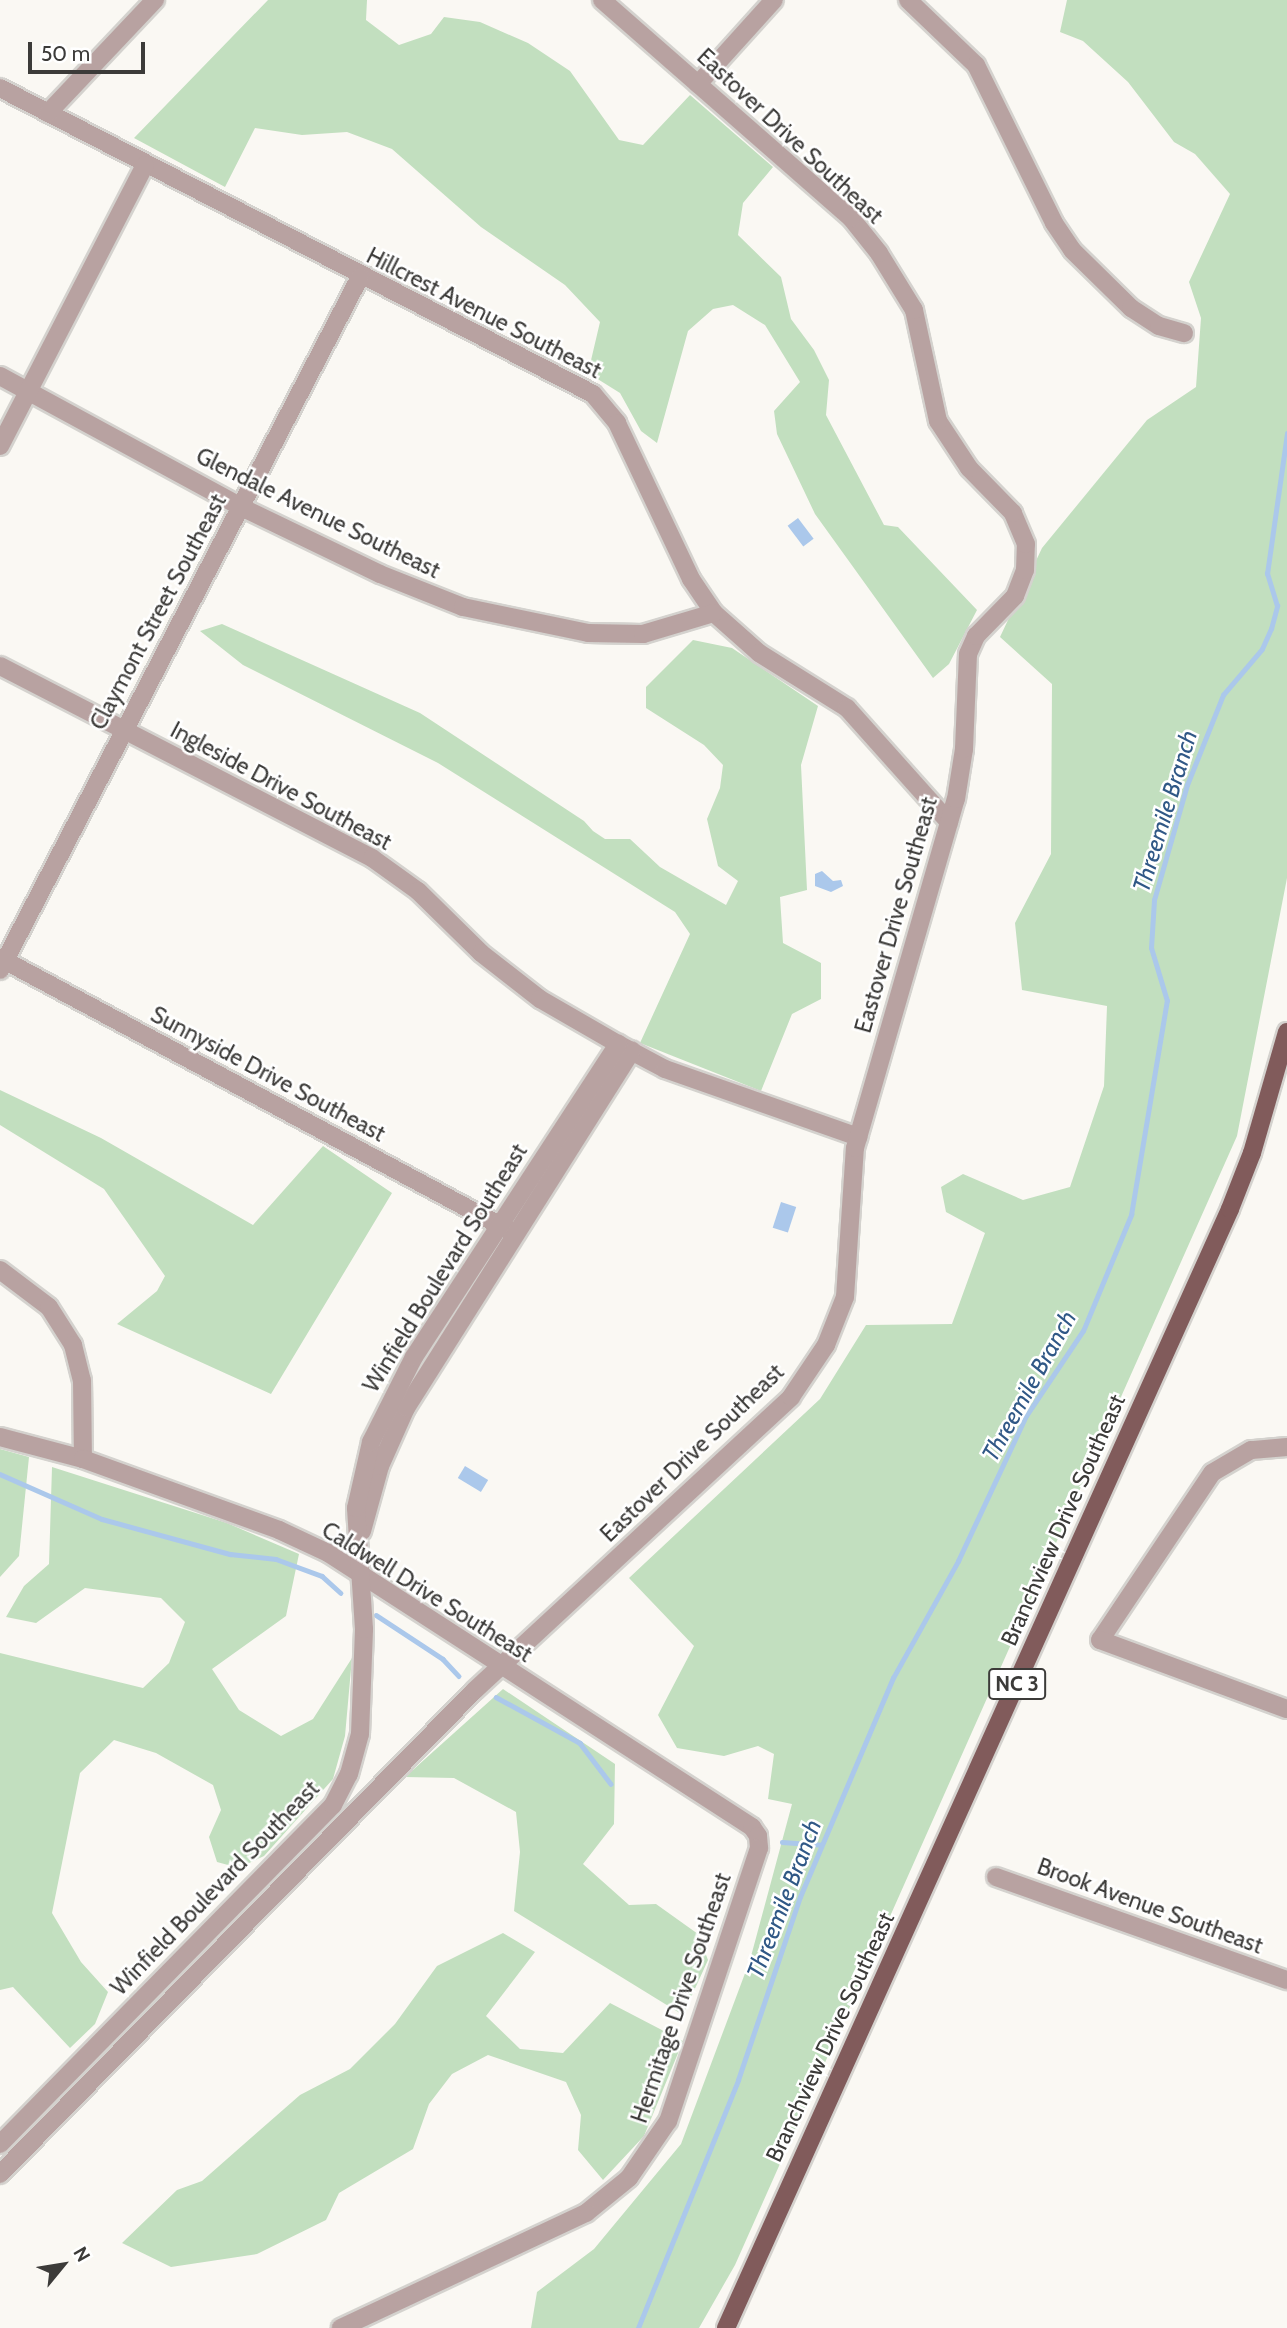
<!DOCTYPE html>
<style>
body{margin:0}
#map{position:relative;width:1287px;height:2328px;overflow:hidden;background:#faf8f3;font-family:Cabin,sans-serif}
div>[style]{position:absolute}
.green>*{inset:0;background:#c2dfbf}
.water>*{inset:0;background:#abc8eb;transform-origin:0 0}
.stream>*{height:4.5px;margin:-2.25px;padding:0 2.25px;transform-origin:2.25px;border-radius:2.25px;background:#abc8eb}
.roads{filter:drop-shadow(2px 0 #d4d2ce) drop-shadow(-2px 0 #d4d2ce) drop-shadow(0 2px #d4d2ce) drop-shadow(0 -2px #d4d2ce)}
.minor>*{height:18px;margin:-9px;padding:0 9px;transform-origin:9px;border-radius:9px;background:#b8a2a1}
.primary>*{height:18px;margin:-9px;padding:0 9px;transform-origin:9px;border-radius:9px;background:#815b5b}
span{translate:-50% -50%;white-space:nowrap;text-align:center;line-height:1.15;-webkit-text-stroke:5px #fff;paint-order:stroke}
.shield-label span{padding:2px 5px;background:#fff;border:2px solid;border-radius:5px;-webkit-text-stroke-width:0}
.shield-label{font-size:21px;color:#3c3b39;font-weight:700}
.street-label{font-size:23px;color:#3c3b39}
.water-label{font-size:24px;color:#305886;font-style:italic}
.north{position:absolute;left:28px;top:2230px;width:70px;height:70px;-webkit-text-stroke:5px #fff;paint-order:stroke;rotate:60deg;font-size:19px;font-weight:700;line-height:28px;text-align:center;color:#3c3b39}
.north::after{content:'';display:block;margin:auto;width:24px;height:32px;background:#3c3b39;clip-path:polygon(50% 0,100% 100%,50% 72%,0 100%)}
.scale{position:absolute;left:28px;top:42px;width:117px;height:32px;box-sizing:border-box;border:4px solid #3c3b39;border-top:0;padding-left:9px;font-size:21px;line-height:24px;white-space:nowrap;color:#3c3b39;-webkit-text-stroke:5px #fff;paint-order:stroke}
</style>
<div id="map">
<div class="green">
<div style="clip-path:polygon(268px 0,367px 0,366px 20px,399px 45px,431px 34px,444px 17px,480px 22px,528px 43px,570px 71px,619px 140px,643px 145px,690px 95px,773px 167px,743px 203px,738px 235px,781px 277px,791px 319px,814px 350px,829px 380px,826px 415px,884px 525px,898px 527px,977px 610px,949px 664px,933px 678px,815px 514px,777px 434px,774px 411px,800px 382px,765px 325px,733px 305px,713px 309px,688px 331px,657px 443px,641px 431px,620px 393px,588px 373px,600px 322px,565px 285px,481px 227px,392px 149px,347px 132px,302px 135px,255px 128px,225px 187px,134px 138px)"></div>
<div style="clip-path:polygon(1067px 0,1287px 0,1287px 878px,1237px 1136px,735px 2265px,699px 2328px,531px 2328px,537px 2292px,594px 2249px,681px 2144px,750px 1960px,792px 1804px,768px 1799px,774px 1754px,758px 1746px,724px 1756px,677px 1748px,658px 1715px,694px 1646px,629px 1578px,820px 1399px,866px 1325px,952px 1324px,985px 1233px,946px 1212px,941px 1187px,963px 1174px,1023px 1200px,1070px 1187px,1104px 1086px,1107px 1006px,1022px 990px,1015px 923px,1051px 854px,1052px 684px,1000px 637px,1042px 548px,1147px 420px,1196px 387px,1201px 318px,1189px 282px,1230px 194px,1195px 154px,1174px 142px,1128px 82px,1083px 41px,1060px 32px)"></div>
<div style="clip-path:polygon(222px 624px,420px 713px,584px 821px,593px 831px,605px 839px,630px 839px,660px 867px,726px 905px,738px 881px,718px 866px,707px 819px,720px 788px,723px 765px,704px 745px,646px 708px,646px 687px,693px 640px,732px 648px,818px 706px,801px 765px,807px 890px,780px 897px,783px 943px,821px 963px,821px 999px,792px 1014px,761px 1091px,640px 1043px,690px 934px,675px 912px,438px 763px,243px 665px,200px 631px)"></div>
<div style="clip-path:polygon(0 1090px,101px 1138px,253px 1225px,323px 1146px,392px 1193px,271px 1394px,117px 1324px,157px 1291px,165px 1276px,104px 1189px,0 1125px)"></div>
<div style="clip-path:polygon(0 1449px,29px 1457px,19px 1556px,0 1577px)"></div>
<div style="clip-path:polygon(52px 1467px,227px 1523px,299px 1554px,286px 1616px,212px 1669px,239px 1710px,281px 1736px,313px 1719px,352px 1658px,345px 1736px,333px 1779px,264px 1856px,239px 1868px,217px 1862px,209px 1837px,221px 1810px,213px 1785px,156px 1753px,114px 1740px,80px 1773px,52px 1913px,81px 1962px,108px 1992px,95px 2024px,70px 2048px,13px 1987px,0 1990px,0 1653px,143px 1688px,169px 1663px,185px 1622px,161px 1598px,85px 1588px,36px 1623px,6px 1617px,24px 1586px,49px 1564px)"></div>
<div style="clip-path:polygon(503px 1689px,615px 1764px,614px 1824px,583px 1864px,629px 1905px,656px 1904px,698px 1934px,708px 1960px,683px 2015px,514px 1911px,520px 1852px,516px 1812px,454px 1778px,405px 1777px)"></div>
<div style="clip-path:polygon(503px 1933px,535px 1952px,486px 2016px,520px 2049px,563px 2053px,610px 2003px,683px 2041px,644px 2136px,603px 2180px,578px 2150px,581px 2115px,566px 2082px,488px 2055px,452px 2074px,429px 2104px,413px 2149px,339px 2193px,326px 2220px,257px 2254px,171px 2267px,122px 2243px,177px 2190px,202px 2181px,300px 2095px,350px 2069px,395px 2024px,437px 1966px)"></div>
</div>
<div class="water">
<div style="left:798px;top:518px;width:26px;height:13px;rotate:53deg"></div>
<div style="clip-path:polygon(822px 871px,833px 881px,841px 880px,843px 886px,831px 892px,815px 886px,815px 874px)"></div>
<div style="left:781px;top:1202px;width:16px;height:27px;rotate:18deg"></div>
<div style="left:465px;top:1466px;width:27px;height:14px;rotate:31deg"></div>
</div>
<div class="stream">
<div style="left:0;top:1474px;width:111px;rotate:23.8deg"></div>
<div style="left:102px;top:1519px;width:133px;rotate:15.3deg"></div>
<div style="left:230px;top:1554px;width:46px;rotate:6.2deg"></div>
<div style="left:276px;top:1559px;width:49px;rotate:20.3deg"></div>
<div style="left:322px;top:1576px;width:25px;rotate:42deg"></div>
<div style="left:376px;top:1615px;width:80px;rotate:33.3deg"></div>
<div style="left:443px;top:1659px;width:23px;rotate:47deg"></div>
<div style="left:496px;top:1697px;width:96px;rotate:28.7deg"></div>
<div style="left:580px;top:1743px;width:51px;rotate:52.9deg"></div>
<div style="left:782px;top:1842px;width:39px;rotate:4deg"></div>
<div style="left:638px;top:2328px;width:267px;rotate:-68deg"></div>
<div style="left:738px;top:2080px;width:193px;rotate:-71.3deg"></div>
<div style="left:800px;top:1897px;width:238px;rotate:-67deg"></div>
<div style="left:893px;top:1678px;width:134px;rotate:-60.9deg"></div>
<div style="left:958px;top:1561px;width:160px;rotate:-64.9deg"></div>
<div style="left:1026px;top:1416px;width:102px;rotate:-56.2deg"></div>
<div style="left:1083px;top:1331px;width:126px;rotate:-67.5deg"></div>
<div style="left:1131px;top:1215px;width:217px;rotate:-80.5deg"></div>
<div style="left:1167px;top:1001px;width:55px;rotate:-106.8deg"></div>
<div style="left:1151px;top:948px;width:48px;rotate:-86.4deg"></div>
<div style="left:1154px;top:900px;width:120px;rotate:-74deg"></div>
<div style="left:1187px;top:785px;width:97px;rotate:-68.2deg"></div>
<div style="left:1223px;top:695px;width:60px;rotate:-49.7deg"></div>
<div style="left:1262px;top:649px;width:22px;rotate:-66deg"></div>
<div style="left:1271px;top:629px;width:24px;rotate:-75deg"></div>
<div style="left:1277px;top:606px;width:34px;rotate:-107deg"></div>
<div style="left:1267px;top:574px;width:142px;rotate:-81.9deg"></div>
</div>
<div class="roads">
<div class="minor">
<div style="left:908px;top:0;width:94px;rotate:43.7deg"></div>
<div style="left:976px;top:65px;width:176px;rotate:63.7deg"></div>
<div style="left:1054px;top:223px;width:32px;rotate:56deg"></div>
<div style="left:1072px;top:250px;width:83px;rotate:44.5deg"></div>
<div style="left:1131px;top:308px;width:33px;rotate:33deg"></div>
<div style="left:1159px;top:326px;width:26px;rotate:16deg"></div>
<div style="left:698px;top:84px;width:113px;rotate:-47.9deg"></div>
<div style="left:0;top:88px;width:667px;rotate:27.29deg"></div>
<div style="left:593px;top:394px;width:38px;rotate:50deg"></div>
<div style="left:617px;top:423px;width:173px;rotate:64.6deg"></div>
<div style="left:691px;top:579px;width:41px;rotate:55.9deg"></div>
<div style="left:714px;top:613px;width:60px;rotate:41.6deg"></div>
<div style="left:759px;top:653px;width:104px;rotate:32deg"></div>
<div style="left:847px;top:708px;width:153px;rotate:48.2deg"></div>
<div style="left:48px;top:113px;width:156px;rotate:-46.6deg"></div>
<div style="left:0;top:376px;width:274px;rotate:28.5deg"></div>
<div style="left:241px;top:507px;width:154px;rotate:25.7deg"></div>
<div style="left:380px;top:574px;width:89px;rotate:21.7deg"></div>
<div style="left:463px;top:607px;width:128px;rotate:11.7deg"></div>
<div style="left:588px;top:633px;width:55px;rotate:1deg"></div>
<div style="left:643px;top:634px;width:74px;rotate:-16.5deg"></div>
<div style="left:0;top:446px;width:316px;rotate:-62.7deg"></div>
<div style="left:0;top:666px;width:419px;rotate:27.3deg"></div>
<div style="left:372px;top:858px;width:57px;rotate:35.7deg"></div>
<div style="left:418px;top:891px;width:88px;rotate:44.5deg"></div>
<div style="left:481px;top:953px;width:75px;rotate:37.9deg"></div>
<div style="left:540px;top:999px;width:90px;rotate:30deg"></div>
<div style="left:618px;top:1044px;width:53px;rotate:28deg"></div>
<div style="left:665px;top:1069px;width:205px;rotate:19.4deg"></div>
<div style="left:0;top:958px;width:583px;rotate:28.15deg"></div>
<div style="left:0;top:970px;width:781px;rotate:-62.55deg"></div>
<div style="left:0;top:1270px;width:61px;rotate:37.1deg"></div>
<div style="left:49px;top:1307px;width:45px;rotate:57.7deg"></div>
<div style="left:73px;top:1345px;width:36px;rotate:76deg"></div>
<div style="left:82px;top:1380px;width:79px;rotate:89.3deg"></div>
<div style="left:0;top:1437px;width:86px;rotate:14.8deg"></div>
<div style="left:83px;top:1459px;width:208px;rotate:19.9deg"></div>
<div style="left:279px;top:1530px;width:54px;rotate:25.1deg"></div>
<div style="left:328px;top:1553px;width:505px;rotate:32.87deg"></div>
<div style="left:752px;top:1827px;width:11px;rotate:56deg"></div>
<div style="left:758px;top:1836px;width:12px;rotate:85deg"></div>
<div style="left:759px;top:1848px;width:288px;rotate:108.4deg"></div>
<div style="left:668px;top:2121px;width:69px;rotate:124.4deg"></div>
<div style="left:629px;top:2178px;width:55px;rotate:140.9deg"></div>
<div style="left:586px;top:2213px;width:271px;rotate:154.9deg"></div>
<div style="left:1287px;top:1447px;width:36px;rotate:175deg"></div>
<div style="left:1251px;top:1450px;width:45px;rotate:149.5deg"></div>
<div style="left:1212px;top:1473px;width:201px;rotate:123.8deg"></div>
<div style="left:1100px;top:1640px;width:199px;rotate:20.3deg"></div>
<div style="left:362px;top:1531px;width:67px;rotate:-74.5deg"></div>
<div style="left:380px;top:1466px;width:64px;rotate:-65.9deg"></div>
<div style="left:406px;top:1408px;width:423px;rotate:-57.7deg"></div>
<div style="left:996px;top:1877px;width:309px;rotate:19.5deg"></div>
<div style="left:0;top:2144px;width:475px;rotate:-45.5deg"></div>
<div style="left:333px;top:1805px;width:35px;rotate:-63deg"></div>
<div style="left:349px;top:1774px;width:41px;rotate:-74.6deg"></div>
<div style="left:360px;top:1734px;width:105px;rotate:-87.8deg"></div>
<div style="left:364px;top:1629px;width:121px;rotate:-93.8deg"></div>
<div style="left:356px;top:1508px;width:68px;rotate:-77.2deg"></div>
<div style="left:371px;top:1442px;width:95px;rotate:-63.2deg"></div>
<div style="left:414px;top:1357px;width:374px;rotate:-56.9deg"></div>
<div style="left:0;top:2174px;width:678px;rotate:-45.54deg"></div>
<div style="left:475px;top:1690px;width:431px;rotate:-42.8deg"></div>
<div style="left:791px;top:1397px;width:63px;rotate:-56.1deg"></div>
<div style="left:826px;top:1345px;width:52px;rotate:-68.4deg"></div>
<div style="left:845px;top:1297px;width:149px;rotate:-86.2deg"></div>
<div style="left:855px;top:1148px;width:363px;rotate:-73.9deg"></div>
<div style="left:956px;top:799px;width:51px;rotate:-80.9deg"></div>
<div style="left:964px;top:749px;width:95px;rotate:-87.6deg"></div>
<div style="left:968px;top:654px;width:20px;rotate:-66deg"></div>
<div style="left:976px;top:636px;width:56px;rotate:-45.7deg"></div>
<div style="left:1015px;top:596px;width:28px;rotate:-69deg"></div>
<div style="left:1025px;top:570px;width:26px;rotate:-88deg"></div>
<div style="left:1026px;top:544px;width:34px;rotate:-113deg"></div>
<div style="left:1013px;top:513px;width:63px;rotate:-134.4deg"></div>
<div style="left:969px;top:468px;width:56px;rotate:-123.4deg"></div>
<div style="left:938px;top:421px;width:114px;rotate:-102.2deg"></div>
<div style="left:914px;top:310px;width:67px;rotate:-121.6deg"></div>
<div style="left:879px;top:253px;width:45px;rotate:-128.7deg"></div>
<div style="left:851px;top:218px;width:331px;rotate:-138.8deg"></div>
</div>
<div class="primary">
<div style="left:726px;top:2328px;width:1227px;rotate:-65.75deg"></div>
<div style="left:1230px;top:1209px;width:60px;rotate:-68.6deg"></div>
<div style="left:1252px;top:1153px;width:126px;rotate:-73.9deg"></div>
</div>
</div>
<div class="shield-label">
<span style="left:1017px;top:1684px">NC 3</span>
</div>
<div class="street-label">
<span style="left:790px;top:136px;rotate:43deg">Eastover Drive Southeast</span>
<span style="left:484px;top:313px;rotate:27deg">Hillcrest Avenue Southeast</span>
<span style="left:318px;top:513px;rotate:26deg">Glendale Avenue Southeast</span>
<span style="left:158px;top:612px;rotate:-62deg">Claymont Street Southeast</span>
<span style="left:281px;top:786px;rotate:28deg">Ingleside Drive Southeast</span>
<span style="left:896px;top:915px;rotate:-74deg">Eastover Drive Southeast</span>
<span style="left:268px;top:1074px;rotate:28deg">Sunnyside Drive Southeast</span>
<span style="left:445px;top:1268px;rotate:-58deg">Winfield Boulevard Southeast</span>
<span style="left:692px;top:1453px;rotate:-44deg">Eastover Drive Southeast</span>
<span style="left:1063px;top:1520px;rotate:-66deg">Branchview Drive Southeast</span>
<span style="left:427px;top:1592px;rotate:32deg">Caldwell Drive Southeast</span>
<span style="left:215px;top:1888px;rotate:-46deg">Winfield Boulevard Southeast</span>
<span style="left:1150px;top:1906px;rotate:20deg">Brook Avenue Southeast</span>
<span style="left:681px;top:1998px;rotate:-71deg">Hermitage Drive Southeast</span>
<span style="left:830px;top:2037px;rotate:-65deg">Branchview Drive Southeast</span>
</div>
<div class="water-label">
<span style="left:1165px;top:811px;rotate:-73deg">Threemile Branch</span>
<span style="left:1029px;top:1386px;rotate:-61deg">Threemile Branch</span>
<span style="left:784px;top:1899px;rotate:-69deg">Threemile Branch</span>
</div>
<div class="north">N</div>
<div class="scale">50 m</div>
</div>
